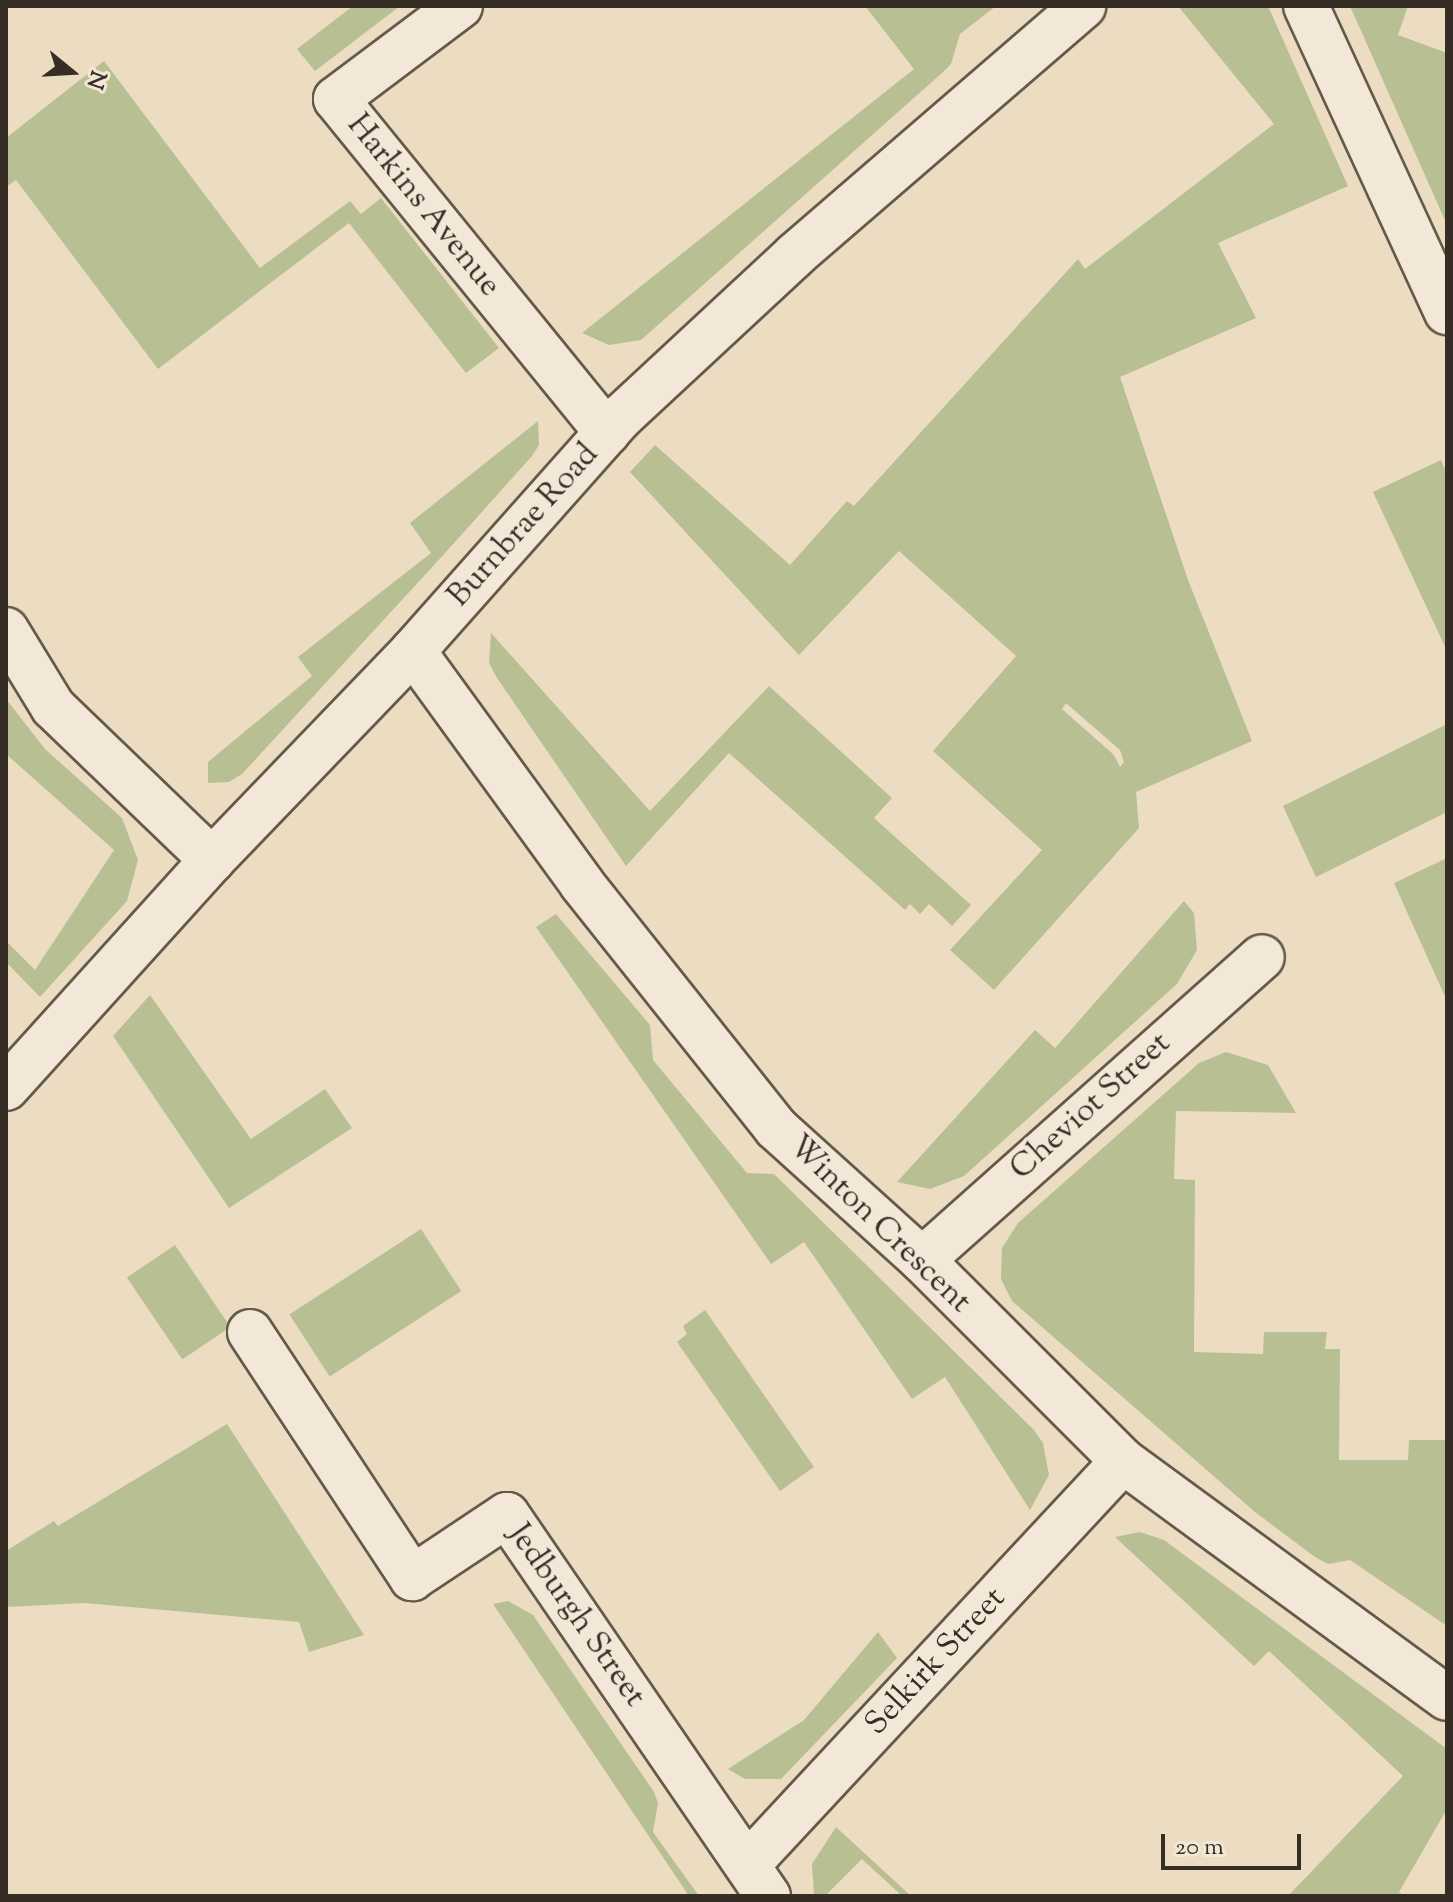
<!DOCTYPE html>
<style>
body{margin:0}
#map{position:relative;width:1453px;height:1902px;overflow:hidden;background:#ecdcc1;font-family:"Sorts Mill Goudy",serif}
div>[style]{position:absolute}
.green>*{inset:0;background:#b8c093;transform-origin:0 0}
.roads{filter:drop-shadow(2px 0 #645a4b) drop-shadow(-2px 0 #645a4b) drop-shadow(0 2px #645a4b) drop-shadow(0 -2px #645a4b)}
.street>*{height:44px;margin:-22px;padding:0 22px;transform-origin:22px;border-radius:22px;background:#f3e8d7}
span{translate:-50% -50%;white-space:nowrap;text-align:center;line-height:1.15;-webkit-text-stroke:7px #f3e8d7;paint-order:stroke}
.street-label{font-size:32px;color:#362e24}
.frame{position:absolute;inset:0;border:8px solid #362e24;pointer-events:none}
.north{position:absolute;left:32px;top:32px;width:80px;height:80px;-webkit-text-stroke:6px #f3e8d7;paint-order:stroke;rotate:108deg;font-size:22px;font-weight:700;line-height:32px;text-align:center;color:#362e24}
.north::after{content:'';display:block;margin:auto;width:28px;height:36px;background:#362e24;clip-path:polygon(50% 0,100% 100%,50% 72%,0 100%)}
.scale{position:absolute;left:1161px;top:1834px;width:140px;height:36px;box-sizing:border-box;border:4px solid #362e24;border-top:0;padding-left:10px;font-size:24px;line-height:28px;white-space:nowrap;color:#362e24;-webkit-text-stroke:6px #f3e8d7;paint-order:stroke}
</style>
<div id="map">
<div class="green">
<div style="clip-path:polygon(353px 6px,400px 6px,315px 71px,297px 49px)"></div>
<div style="clip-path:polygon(865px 6px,996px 6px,960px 34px,951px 64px,942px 73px,641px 340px,609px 345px,582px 333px,914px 69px)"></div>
<div style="clip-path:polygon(evenodd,1178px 6px,1268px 6px,1348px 186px,1218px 243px,1256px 318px,1120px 377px,1188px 580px,1252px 741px,1136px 792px,1139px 828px,994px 990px,950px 950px,1042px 850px,933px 751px,1016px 656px,899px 551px,799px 655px,630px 472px,655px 445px,790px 565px,847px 501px,854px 506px,1078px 259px,1085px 269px,1274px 124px,1178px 6px,1066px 703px,1120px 750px,1124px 762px,1120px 767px,1114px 755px,1062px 709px,1066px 703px)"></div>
<div style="clip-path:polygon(1350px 6px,1408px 6px,1398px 35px,1447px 53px,1447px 225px)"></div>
<div style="clip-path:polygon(104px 61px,260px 268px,350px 201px,361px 214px,381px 198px,499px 348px,466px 373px,349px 223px,158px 369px,16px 180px,6px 187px,6px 138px)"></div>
<div style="clip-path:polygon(538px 421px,539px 445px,532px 456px,446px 552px,242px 774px,229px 782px,208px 783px,208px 762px,312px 676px,298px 657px,431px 553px,410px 523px)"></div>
<div style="clip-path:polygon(1441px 460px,1447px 474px,1447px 651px,1373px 492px)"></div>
<div style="clip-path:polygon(491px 633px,650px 811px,769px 686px,892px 798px,874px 818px,971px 905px,952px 926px,929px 904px,920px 914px,910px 904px,905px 910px,729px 753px,626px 866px,497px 678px,489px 663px)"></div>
<div style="clip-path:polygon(6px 699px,45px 749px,122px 818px,138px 860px,127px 901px,40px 997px,6px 962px,6px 941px,35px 970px,114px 850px,6px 754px)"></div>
<div style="clip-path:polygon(1447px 724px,1447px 812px,1316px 877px,1283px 806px)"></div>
<div style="clip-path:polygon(1447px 858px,1447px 1001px,1394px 883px)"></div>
<div style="clip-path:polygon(1184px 901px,1194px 913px,1197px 950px,1177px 984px,964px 1176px,930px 1189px,897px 1182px,1035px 1030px,1055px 1048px)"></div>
<div style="clip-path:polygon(556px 914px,650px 1025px,653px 1060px,747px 1173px,774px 1174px,1034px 1430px,1043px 1443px,1049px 1475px,1030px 1510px,945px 1377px,912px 1399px,804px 1242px,771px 1264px,536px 927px)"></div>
<div style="clip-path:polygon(150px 995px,251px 1139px,325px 1089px,352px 1128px,229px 1208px,113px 1036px)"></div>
<div style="clip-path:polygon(1226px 1052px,1268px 1065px,1296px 1113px,1176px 1111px,1174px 1179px,1195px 1180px,1194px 1352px,1263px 1354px,1264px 1332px,1327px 1332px,1325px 1349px,1340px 1349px,1339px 1460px,1408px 1460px,1409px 1440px,1447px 1440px,1447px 1626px,1350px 1560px,1328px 1564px,1315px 1557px,1255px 1512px,1012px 1301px,1001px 1279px,1002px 1248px,1018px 1223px,1199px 1063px)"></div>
<div style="left:421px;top:1229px;width:74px;height:157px;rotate:57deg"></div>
<div style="left:175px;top:1245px;width:99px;height:58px;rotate:56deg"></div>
<div style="clip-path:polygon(705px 1310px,814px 1467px,780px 1491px,677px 1342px,687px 1334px,683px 1326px)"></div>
<div style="clip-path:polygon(227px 1424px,364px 1635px,309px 1652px,299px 1622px,85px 1603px,6px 1607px,6px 1551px,54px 1521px,58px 1526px)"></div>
<div style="clip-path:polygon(1140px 1532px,1164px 1540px,1447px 1749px,1447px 1809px,1399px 1892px,1404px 1896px,1288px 1896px,1403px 1776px,1269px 1651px,1254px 1666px,1115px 1537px)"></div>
<div style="clip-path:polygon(508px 1601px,533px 1615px,654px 1792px,658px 1803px,653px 1832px,699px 1896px,689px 1896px,493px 1604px)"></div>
<div style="clip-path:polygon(878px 1632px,897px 1658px,781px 1779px,745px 1779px,728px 1769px,804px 1720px)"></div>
<div style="clip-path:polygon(836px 1827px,911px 1896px,902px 1896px,862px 1859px,825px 1896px,814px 1896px,812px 1864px)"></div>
</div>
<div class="roads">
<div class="street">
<div style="left:460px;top:6px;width:155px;rotate:143.1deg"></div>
<div style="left:336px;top:99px;width:430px;rotate:50.9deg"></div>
<div style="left:1306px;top:6px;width:337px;rotate:65.3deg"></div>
<div style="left:6px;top:630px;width:90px;rotate:58.6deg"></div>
<div style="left:53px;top:707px;width:221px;rotate:43.9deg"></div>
<div style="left:413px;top:651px;width:288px;rotate:54deg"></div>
<div style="left:582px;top:884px;width:312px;rotate:51.5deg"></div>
<div style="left:776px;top:1128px;width:197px;rotate:42.1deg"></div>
<div style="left:922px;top:1260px;width:284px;rotate:45deg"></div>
<div style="left:1123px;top:1461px;width:401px;rotate:36.2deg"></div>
<div style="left:6px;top:1088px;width:307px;rotate:-47.9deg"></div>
<div style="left:212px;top:860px;width:290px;rotate:-46.1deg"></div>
<div style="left:413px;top:651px;width:314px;rotate:-48.4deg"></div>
<div style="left:622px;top:416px;width:236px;rotate:-42.9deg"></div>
<div style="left:795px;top:255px;width:381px;rotate:-40.8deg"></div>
<div style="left:922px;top:1260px;width:455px;rotate:-41.7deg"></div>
<div style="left:250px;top:1332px;width:295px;rotate:56.6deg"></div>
<div style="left:412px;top:1578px;width:114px;rotate:-33.6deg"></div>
<div style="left:507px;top:1515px;width:462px;rotate:55.6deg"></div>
<div style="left:748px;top:1864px;width:550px;rotate:-47.06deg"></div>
</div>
</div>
<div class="street-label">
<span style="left:423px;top:206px;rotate:51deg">Harkins Avenue</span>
<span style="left:524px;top:526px;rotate:-48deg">Burnbrae Road</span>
<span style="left:1091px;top:1107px;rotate:-42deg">Cheviot Street</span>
<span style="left:879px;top:1225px;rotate:44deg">Winton Crescent</span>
<span style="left:576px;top:1616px;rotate:55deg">Jedburgh Street</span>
<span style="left:936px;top:1662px;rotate:-47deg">Selkirk Street</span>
</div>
<div class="frame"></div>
<div class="north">N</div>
<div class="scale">20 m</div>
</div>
